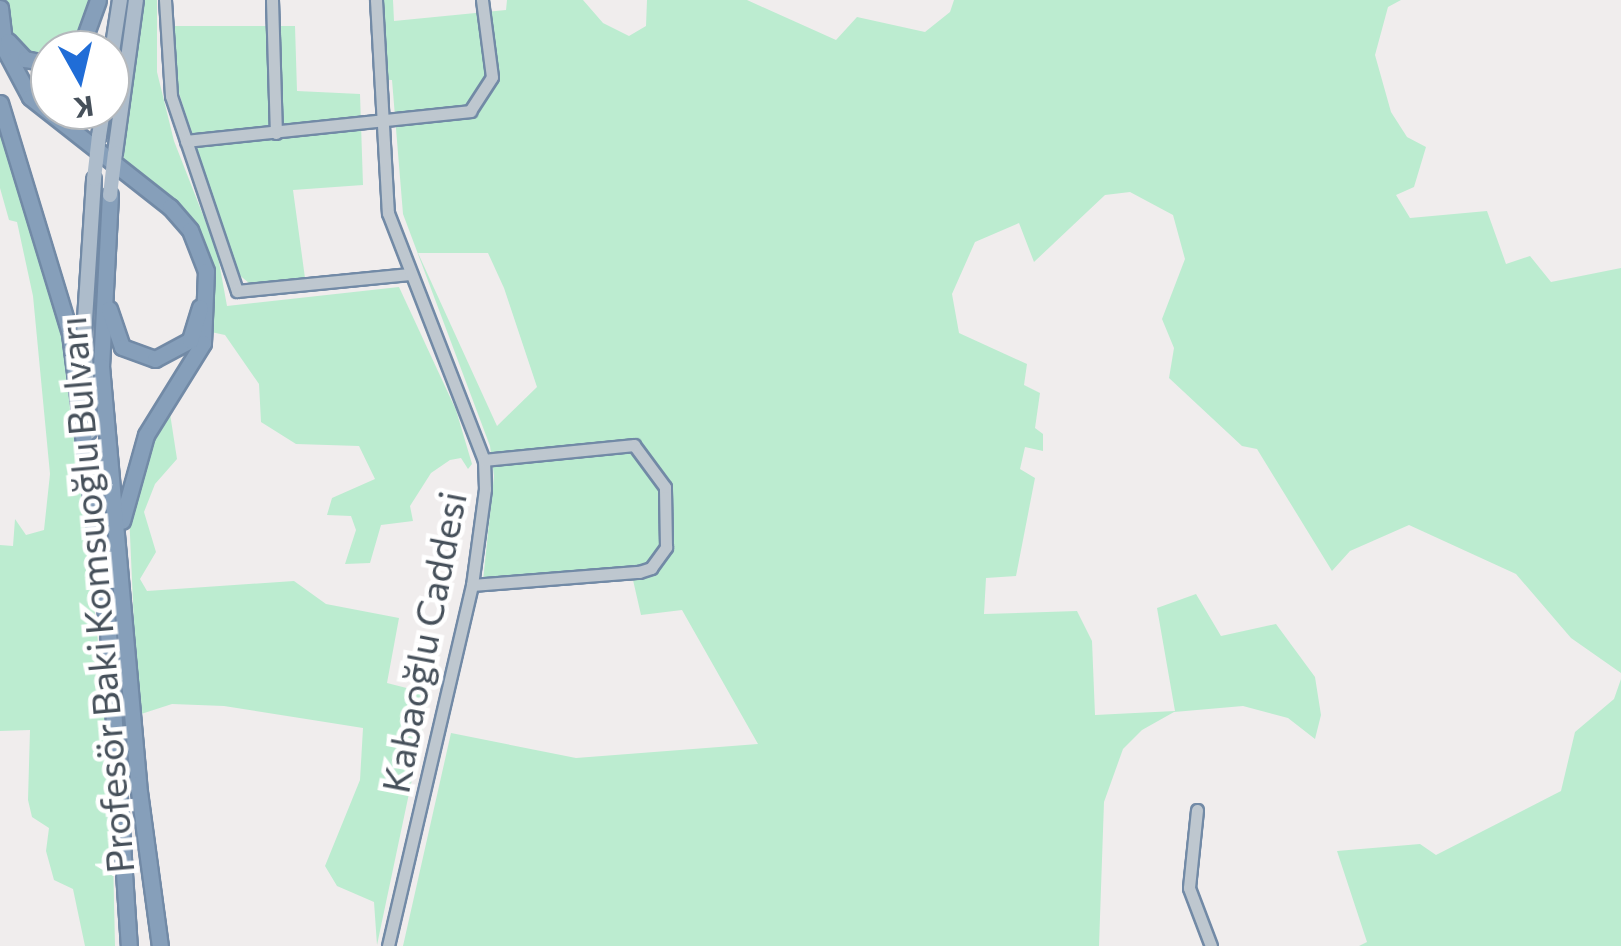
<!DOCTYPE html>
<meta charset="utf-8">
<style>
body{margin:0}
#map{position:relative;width:1621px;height:946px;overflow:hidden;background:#f0eded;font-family:Commissioner,sans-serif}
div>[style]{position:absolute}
.green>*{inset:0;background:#bcecd0}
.roads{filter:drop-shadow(2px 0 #728aa6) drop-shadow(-2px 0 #728aa6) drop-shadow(0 2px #728aa6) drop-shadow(0 -2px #728aa6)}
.minor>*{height:11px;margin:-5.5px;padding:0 5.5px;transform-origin:5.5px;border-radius:5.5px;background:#bec7cf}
.major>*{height:14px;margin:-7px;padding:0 7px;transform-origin:7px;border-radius:7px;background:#adbccb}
.highway>*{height:15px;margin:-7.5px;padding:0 7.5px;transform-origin:7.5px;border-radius:7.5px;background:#869fba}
.major-bridge>*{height:14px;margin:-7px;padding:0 7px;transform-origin:7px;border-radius:7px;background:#adbccb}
span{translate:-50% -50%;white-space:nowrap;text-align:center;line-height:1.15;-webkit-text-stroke:9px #fff;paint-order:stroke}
.street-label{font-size:38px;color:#46505a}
.north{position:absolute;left:30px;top:30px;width:100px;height:100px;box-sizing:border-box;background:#fff;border:2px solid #b5b9bd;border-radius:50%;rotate:172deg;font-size:28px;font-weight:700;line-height:40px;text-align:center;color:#46505a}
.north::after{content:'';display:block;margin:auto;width:35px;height:45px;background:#206dd7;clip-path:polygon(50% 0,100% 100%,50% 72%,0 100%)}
</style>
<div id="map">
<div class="green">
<div style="clip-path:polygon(6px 0,89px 0,75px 47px,36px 59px,13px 41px)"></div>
<div style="clip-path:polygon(143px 0,157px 0,157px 72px,174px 141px,217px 251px,227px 306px,399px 287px,456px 410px,472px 464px,468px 469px,461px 458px,450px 460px,431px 473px,410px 506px,413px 521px,381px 525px,370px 563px,345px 564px,356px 530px,351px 516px,327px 515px,332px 498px,375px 479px,359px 446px,296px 444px,261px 422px,259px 384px,225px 335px,211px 332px,207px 255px,176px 204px,123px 162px)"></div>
<div style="clip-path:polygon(evenodd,379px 0,393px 0,394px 21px,506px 10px,507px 0,583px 0,603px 23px,629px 36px,646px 26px,647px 0,747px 0,836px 40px,857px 17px,925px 32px,950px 12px,954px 0,1401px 0,1388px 7px,1375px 55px,1391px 112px,1407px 137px,1426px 147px,1414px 187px,1396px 195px,1410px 218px,1487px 211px,1506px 264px,1530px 256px,1551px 282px,1621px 268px,1621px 673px,1571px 638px,1516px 574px,1409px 525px,1350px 551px,1332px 571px,1257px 449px,1242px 446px,1169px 378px,1174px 348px,1162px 319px,1185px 259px,1173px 215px,1130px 192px,1105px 195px,1034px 262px,1019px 223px,975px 242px,952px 294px,959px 333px,1027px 364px,1024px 385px,1040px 393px,1035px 428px,1043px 434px,1043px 451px,1025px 447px,1020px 469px,1035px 478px,1016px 576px,986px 578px,984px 614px,1077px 611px,1092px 641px,1095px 715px,1175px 711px,1157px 608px,1196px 594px,1221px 636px,1276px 624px,1315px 677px,1321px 715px,1315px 739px,1288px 718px,1243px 706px,1174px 712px,1142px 730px,1123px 749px,1104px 802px,1099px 946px,403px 946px,451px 733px,576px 758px,758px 744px,682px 610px,641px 615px,633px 580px,482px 590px,494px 476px,490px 446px,403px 214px,392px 80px,373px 79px,379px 0,418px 253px,488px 253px,504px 288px,537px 387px,497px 426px,418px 253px)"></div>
<div style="clip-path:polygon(170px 26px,295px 26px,297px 91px,360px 94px,363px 185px,293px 190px,305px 278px,249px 283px,238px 274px,176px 84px)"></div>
<div style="clip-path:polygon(0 125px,50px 276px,68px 359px,111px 765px,115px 946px,85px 946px,73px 889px,54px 880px,46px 851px,49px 828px,32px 817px,28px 800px,30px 730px,0 731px,0 545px,13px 546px,15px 519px,26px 535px,44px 530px,50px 474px,33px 296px,17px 222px,9px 220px,0 188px)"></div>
<div style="clip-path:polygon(169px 407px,177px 459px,155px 484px,144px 512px,156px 552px,140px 579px,147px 591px,294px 581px,326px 604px,399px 618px,387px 683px,430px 694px,377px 945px,374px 902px,337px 886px,325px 866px,360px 780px,363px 728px,224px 706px,172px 704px,138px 715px,129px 513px,150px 439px)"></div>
<div style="clip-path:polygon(1621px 679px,1621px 946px,1359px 946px,1367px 942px,1337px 851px,1420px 844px,1436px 855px,1561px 791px,1575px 732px,1614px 699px)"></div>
</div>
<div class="roads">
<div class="minor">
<div style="left:165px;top:0;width:96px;rotate:86.4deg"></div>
<div style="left:171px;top:96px;width:206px;rotate:71.3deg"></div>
<div style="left:237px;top:291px;width:173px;rotate:-5.6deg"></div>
<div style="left:272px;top:0;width:133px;rotate:88.3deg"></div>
<div style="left:376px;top:0;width:213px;rotate:86.8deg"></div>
<div style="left:388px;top:213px;width:265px;rotate:68.8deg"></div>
<div style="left:484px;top:460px;width:29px;rotate:88deg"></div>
<div style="left:485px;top:489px;width:97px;rotate:97.7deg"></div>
<div style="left:472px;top:585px;width:371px;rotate:103.1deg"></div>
<div style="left:186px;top:141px;width:286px;rotate:-6deg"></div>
<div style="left:470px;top:111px;width:40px;rotate:-57.1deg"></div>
<div style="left:492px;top:77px;width:78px;rotate:-97.4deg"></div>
<div style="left:472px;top:585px;width:168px;rotate:-4.5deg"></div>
<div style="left:639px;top:572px;width:13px;rotate:-18deg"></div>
<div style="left:651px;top:568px;width:26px;rotate:-54deg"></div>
<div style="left:666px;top:547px;width:60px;rotate:-91deg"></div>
<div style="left:665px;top:487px;width:52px;rotate:-126.4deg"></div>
<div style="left:634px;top:445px;width:151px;rotate:174.3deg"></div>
<div style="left:1197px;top:810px;width:78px;rotate:95.9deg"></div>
<div style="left:1189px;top:888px;width:62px;rotate:69.2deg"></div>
</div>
<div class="major">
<div style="left:110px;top:65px;width:66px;rotate:-81.3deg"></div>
<div style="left:99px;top:136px;width:26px;rotate:-81deg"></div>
<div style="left:115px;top:153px;width:154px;rotate:-82.2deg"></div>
<div style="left:89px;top:432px;width:97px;rotate:-93deg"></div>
<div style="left:84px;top:335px;width:156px;rotate:-86.3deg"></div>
</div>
<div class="highway">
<div style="left:0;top:8px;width:42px;rotate:83.2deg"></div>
<div style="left:5px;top:50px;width:53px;rotate:62deg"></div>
<div style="left:30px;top:97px;width:178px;rotate:38.2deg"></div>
<div style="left:170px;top:207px;width:30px;rotate:49deg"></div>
<div style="left:190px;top:230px;width:44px;rotate:68.7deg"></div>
<div style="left:206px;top:271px;width:72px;rotate:92.4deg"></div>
<div style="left:203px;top:343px;width:108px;rotate:121.8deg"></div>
<div style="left:146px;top:435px;width:89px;rotate:105.6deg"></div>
<div style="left:8px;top:41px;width:25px;rotate:47deg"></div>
<div style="left:25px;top:59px;width:25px;rotate:11deg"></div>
<div style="left:80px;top:50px;width:53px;rotate:-70.2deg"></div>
<div style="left:0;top:103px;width:241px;rotate:73.1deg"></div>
<div style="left:70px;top:334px;width:300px;rotate:82.7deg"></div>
<div style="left:108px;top:632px;width:315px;rotate:86.2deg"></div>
<div style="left:110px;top:195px;width:171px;rotate:93deg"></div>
<div style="left:101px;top:366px;width:420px;rotate:84.9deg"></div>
<div style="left:138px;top:784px;width:163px;rotate:82.3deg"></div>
<div style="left:109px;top:309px;width:40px;rotate:71.1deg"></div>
<div style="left:122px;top:347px;width:35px;rotate:20deg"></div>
<div style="left:155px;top:359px;width:40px;rotate:-28deg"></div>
<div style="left:190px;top:340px;width:34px;rotate:-73deg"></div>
</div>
</div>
<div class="major-bridge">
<div style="left:94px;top:179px;width:43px;rotate:-83.4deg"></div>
<div style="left:110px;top:195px;width:42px;rotate:-83.2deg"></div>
</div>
<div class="street-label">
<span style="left:95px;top:595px;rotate:-95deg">Profesör Baki Komsuoğlu Bulvarı</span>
<span style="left:423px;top:642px;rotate:-79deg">Kabaoğlu Caddesi</span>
</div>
<div class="north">K</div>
</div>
